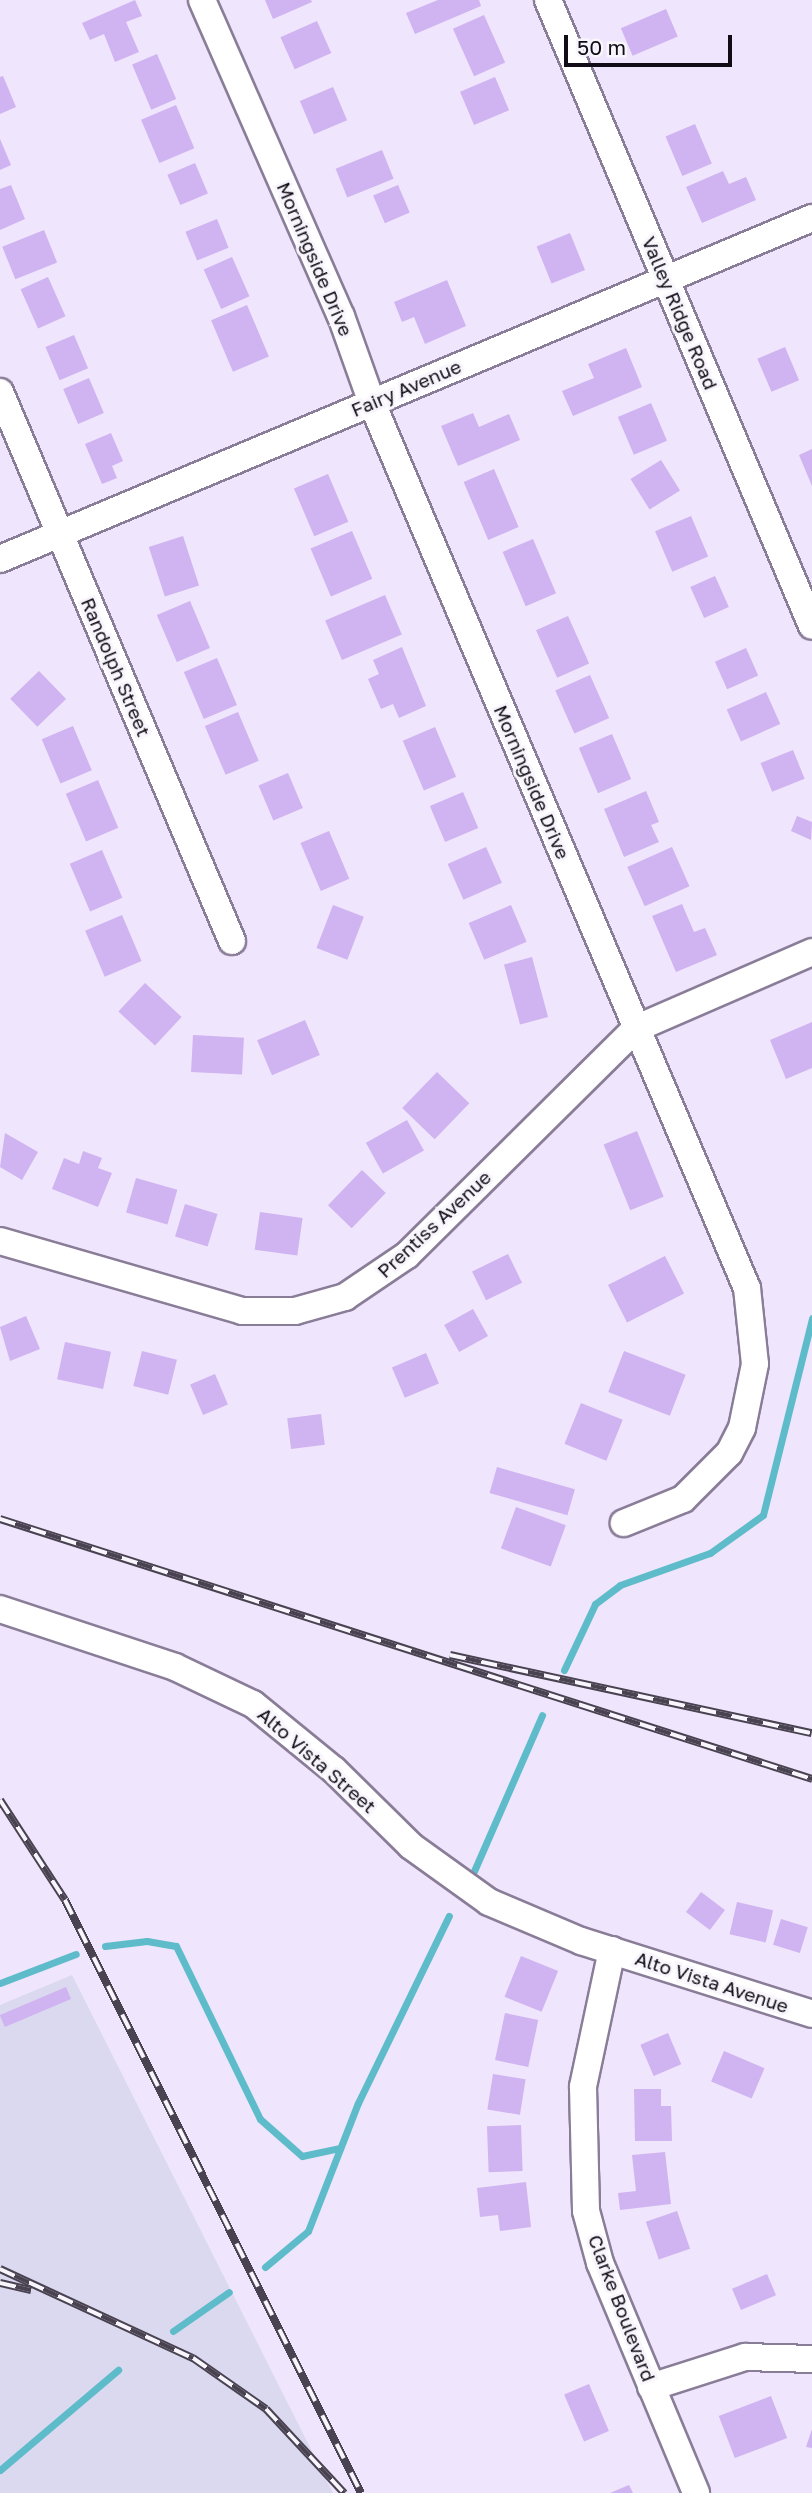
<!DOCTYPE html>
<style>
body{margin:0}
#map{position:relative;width:812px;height:2493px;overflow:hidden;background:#efe5fc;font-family:"Golos Text",sans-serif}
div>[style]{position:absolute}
.industrial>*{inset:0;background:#dbd9ef}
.stream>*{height:7px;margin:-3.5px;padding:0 3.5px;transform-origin:3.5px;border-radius:3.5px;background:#5ebcca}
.building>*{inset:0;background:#d0b3f1;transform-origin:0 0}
.roads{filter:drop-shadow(2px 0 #8a7d98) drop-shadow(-2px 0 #8a7d98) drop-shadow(0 2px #8a7d98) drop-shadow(0 -2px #8a7d98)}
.street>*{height:26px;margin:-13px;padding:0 13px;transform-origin:13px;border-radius:13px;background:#fff}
.rail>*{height:8px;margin-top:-4px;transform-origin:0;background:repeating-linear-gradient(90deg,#f8f6fc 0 16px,#494250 0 32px);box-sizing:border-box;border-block:2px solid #494250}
span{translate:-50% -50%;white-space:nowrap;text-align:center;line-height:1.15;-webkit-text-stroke:6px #f8f6fc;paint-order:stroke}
.street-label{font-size:19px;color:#110c16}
.scale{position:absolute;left:564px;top:35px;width:168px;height:32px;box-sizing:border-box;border:4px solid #110c16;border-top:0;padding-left:9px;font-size:21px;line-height:24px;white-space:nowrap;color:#110c16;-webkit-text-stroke:5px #f8f6fc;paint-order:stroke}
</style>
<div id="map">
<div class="industrial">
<div style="clip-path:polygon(72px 1975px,333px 2493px,0 2493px,0 2005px)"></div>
</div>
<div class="stream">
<div style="left:564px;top:1670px;width:73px;rotate:-64.8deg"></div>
<div style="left:595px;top:1604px;width:31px;rotate:-37deg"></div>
<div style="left:620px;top:1585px;width:96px;rotate:-19.6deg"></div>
<div style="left:710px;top:1553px;width:65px;rotate:-35.6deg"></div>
<div style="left:763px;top:1515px;width:203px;rotate:-76deg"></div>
<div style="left:474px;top:1871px;width:170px;rotate:-66.4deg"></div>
<div style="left:105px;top:1946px;width:42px;rotate:-6.8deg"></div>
<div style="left:147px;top:1941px;width:29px;rotate:10deg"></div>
<div style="left:176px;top:1946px;width:192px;rotate:64.1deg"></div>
<div style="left:260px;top:2119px;width:56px;rotate:41.4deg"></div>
<div style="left:302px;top:2156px;width:39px;rotate:-12deg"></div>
<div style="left:0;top:1983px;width:81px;rotate:-20.9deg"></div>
<div style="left:265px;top:2267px;width:56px;rotate:-39.9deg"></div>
<div style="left:308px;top:2231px;width:137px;rotate:-68.7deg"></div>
<div style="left:358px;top:2103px;width:208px;rotate:-64.1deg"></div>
<div style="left:173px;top:2331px;width:68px;rotate:-34.9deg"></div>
<div style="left:0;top:2470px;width:155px;rotate:-40.3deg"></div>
</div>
<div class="building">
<div style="clip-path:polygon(135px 0,142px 16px,126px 22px,139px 52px,115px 62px,104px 34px,90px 40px,82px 23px)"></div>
<div style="clip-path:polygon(265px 0,311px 0,312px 2px,273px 19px)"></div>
<div style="clip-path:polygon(438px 0,479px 0,481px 6px,415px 34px,406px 13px)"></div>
<div style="left:666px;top:9px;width:30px;height:49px;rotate:67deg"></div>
<div style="left:484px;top:15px;width:52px;height:34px;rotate:66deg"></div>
<div style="left:317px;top:21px;width:35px;height:40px;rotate:66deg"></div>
<div style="left:157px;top:54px;width:49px;height:27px;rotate:67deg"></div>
<div style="clip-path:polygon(3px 76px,16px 107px,0 114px,0 77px)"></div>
<div style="left:495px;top:77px;width:36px;height:38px;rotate:67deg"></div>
<div style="left:333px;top:87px;width:36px;height:36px;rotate:67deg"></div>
<div style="left:176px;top:105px;width:47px;height:38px;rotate:67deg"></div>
<div style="left:695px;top:124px;width:43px;height:32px;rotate:67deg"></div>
<div style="clip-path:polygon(0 139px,11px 165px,0 170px)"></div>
<div style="left:382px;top:150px;width:31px;height:50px;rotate:68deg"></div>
<div style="left:195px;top:163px;width:33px;height:30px;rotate:67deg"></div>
<div style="clip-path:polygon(723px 171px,729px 184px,746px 177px,756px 200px,702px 223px,686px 187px)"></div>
<div style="clip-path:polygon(11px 185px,25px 219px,0 230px,0 189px)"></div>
<div style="left:398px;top:185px;width:30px;height:27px;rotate:67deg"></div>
<div style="left:217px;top:219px;width:31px;height:34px;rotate:68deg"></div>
<div style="left:44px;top:230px;width:35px;height:45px;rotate:68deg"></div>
<div style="left:570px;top:233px;width:40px;height:36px;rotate:68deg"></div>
<div style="left:232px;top:257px;width:43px;height:31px;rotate:66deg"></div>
<div style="left:48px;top:277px;width:43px;height:30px;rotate:66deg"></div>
<div style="clip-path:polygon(447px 280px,466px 326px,425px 344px,414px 317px,402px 322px,394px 302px)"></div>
<div style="left:247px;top:305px;width:56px;height:39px;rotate:67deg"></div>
<div style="left:74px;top:335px;width:36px;height:31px;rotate:67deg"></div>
<div style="left:785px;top:347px;width:36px;height:30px;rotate:67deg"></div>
<div style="clip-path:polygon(626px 348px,642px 387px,573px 416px,562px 391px,594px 378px,588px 364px)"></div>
<div style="left:89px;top:378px;width:38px;height:28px;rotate:67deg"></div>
<div style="left:651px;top:403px;width:41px;height:36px;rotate:67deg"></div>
<div style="clip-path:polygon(473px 413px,479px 427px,509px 414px,520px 440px,458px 466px,441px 426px)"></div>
<div style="clip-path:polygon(111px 433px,123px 461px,112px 466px,117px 478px,102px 484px,85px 444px)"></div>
<div style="clip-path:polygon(812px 449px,812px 486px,799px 455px)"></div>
<div style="left:661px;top:460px;width:36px;height:36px;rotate:58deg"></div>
<div style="left:494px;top:469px;width:63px;height:33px;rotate:67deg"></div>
<div style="left:328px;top:474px;width:52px;height:37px;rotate:67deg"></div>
<div style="left:691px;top:516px;width:44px;height:39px;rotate:67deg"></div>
<div style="left:352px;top:531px;width:52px;height:45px;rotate:67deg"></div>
<div style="left:183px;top:536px;width:52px;height:36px;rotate:72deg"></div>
<div style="left:533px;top:539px;width:59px;height:33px;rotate:67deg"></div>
<div style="left:715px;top:576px;width:34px;height:27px;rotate:66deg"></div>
<div style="left:385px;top:595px;width:43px;height:65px;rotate:67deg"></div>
<div style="left:190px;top:601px;width:51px;height:36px;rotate:67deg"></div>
<div style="left:568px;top:616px;width:52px;height:35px;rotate:66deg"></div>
<div style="clip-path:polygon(402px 647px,426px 706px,399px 718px,393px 704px,381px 709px,368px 679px,379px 674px,373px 660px)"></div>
<div style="left:746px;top:648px;width:30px;height:34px;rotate:66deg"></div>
<div style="left:217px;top:658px;width:51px;height:36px;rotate:67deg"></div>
<div style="left:39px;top:671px;width:39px;height:40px;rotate:46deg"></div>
<div style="left:590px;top:675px;width:47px;height:38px;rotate:66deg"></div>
<div style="left:766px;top:692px;width:35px;height:43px;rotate:66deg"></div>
<div style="left:238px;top:712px;width:53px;height:36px;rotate:67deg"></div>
<div style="left:73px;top:726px;width:48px;height:34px;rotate:67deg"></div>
<div style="left:435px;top:727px;width:54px;height:35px;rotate:67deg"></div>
<div style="left:612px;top:734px;width:49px;height:36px;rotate:67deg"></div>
<div style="left:793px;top:750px;width:31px;height:35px;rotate:68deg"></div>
<div style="left:288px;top:773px;width:38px;height:32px;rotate:67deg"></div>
<div style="left:98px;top:780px;width:52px;height:35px;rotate:67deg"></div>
<div style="clip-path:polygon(646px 791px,659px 822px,651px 825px,659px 842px,624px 857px,604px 809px)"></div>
<div style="left:463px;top:792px;width:39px;height:36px;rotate:67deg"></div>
<div style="clip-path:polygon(797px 816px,812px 822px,811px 840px,791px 831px)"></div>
<div style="left:329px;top:831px;width:52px;height:31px;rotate:67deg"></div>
<div style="left:486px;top:847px;width:39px;height:42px;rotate:66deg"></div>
<div style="left:672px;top:847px;width:43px;height:49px;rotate:66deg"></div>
<div style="left:102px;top:850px;width:52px;height:35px;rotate:67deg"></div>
<div style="clip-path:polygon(682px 904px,694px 932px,705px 928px,717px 955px,676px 972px,652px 916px)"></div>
<div style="left:333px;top:905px;width:33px;height:46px;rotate:21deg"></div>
<div style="left:511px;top:905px;width:40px;height:46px;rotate:67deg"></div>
<div style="left:122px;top:915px;width:50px;height:40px;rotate:67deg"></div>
<div style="left:532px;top:957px;width:62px;height:29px;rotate:75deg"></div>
<div style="left:145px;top:983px;width:50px;height:39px;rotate:43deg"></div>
<div style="left:305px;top:1020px;width:38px;height:52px;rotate:67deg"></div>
<div style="clip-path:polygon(812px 1022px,812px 1068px,786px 1079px,770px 1040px)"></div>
<div style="left:193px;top:1035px;width:51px;height:37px;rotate:3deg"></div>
<div style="left:437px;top:1072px;width:45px;height:50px;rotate:44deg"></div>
<div style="left:407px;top:1120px;width:35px;height:47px;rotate:61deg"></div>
<div style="left:637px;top:1131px;width:71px;height:36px;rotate:68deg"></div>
<div style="clip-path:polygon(5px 1133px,38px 1152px,22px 1180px,0 1167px)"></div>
<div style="clip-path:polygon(83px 1151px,102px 1158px,98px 1168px,112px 1173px,98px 1207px,52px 1189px,64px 1158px,79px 1164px)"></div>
<div style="left:362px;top:1170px;width:33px;height:49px;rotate:44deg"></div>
<div style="left:136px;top:1178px;width:43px;height:36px;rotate:16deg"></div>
<div style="left:185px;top:1204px;width:34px;height:34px;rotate:17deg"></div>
<div style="left:260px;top:1212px;width:43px;height:38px;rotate:8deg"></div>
<div style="left:508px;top:1254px;width:32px;height:40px;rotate:64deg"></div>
<div style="left:665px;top:1256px;width:42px;height:64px;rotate:63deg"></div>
<div style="left:473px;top:1309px;width:31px;height:33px;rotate:61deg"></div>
<div style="clip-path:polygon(26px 1316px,40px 1349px,10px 1361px,0 1327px)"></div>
<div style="left:65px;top:1342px;width:47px;height:38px;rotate:12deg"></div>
<div style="left:142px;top:1351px;width:36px;height:36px;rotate:14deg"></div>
<div style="left:624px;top:1351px;width:66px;height:44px;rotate:21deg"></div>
<div style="left:426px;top:1353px;width:33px;height:37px;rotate:67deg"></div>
<div style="left:215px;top:1374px;width:33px;height:27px;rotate:67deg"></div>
<div style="left:581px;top:1403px;width:45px;height:44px;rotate:22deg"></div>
<div style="left:321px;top:1414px;width:31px;height:34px;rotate:83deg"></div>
<div style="left:497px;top:1467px;width:81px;height:27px;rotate:16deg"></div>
<div style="left:516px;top:1507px;width:53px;height:44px;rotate:20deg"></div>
<div style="left:701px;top:1892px;width:30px;height:25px;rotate:37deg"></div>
<div style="left:737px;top:1902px;width:37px;height:33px;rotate:13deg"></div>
<div style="left:781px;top:1919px;width:28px;height:27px;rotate:17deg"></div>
<div style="left:521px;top:1956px;width:40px;height:44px;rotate:22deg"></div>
<div style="left:66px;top:1987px;width:13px;height:72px;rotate:67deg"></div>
<div style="left:505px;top:2013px;width:34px;height:48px;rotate:12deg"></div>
<div style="left:668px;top:2033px;width:34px;height:30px;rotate:67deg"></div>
<div style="left:724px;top:2051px;width:44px;height:33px;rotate:23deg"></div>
<div style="left:493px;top:2074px;width:33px;height:36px;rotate:9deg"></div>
<div style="clip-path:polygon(634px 2089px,661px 2089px,661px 2106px,671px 2106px,672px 2141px,635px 2141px)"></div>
<div style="left:521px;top:2125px;width:46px;height:34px;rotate:88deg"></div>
<div style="clip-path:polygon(665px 2152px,671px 2204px,620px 2210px,618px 2193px,636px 2191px,632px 2155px)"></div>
<div style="clip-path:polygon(526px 2182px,531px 2227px,500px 2231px,498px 2215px,480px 2217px,477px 2188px)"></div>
<div style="left:677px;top:2211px;width:40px;height:33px;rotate:71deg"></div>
<div style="left:767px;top:2274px;width:23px;height:38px;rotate:67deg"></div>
<div style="left:589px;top:2384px;width:51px;height:27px;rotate:67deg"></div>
<div style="left:771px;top:2396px;width:45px;height:56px;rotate:69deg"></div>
<div style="clip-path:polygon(812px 2429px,812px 2448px,806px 2447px)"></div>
<div style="clip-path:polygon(629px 2485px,633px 2493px,610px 2493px)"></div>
</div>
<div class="roads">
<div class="street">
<div style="left:202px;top:0;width:345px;rotate:66.3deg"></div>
<div style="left:341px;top:316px;width:92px;rotate:70.4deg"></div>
<div style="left:372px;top:403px;width:961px;rotate:67.04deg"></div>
<div style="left:747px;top:1288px;width:76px;rotate:84deg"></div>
<div style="left:755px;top:1364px;width:65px;rotate:101.5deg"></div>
<div style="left:742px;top:1428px;width:28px;rotate:117deg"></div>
<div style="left:729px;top:1453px;width:65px;rotate:135deg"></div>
<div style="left:683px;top:1499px;width:64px;rotate:157.9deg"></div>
<div style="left:548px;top:0;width:679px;rotate:67.13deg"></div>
<div style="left:0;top:392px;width:596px;rotate:67.09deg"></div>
<div style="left:0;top:559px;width:881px;rotate:-22.78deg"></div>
<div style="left:0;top:1241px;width:252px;rotate:16.1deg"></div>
<div style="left:242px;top:1311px;width:53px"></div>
<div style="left:295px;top:1311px;width:52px;rotate:-15.6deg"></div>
<div style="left:345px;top:1297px;width:75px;rotate:-34.1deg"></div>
<div style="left:407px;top:1255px;width:321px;rotate:-44.7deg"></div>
<div style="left:635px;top:1029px;width:193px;rotate:-23.5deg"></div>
<div style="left:0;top:1609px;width:184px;rotate:18.3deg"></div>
<div style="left:175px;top:1667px;width:86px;rotate:25.4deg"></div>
<div style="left:253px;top:1704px;width:104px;rotate:39.2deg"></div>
<div style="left:334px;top:1770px;width:108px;rotate:44.6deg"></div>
<div style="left:411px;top:1846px;width:96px;rotate:35.7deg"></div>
<div style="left:489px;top:1902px;width:100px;rotate:23deg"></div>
<div style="left:581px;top:1941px;width:242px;rotate:17.5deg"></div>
<div style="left:612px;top:1950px;width:140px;rotate:102deg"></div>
<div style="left:583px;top:2087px;width:124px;rotate:88.6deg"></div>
<div style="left:586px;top:2211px;width:54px;rotate:74.9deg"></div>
<div style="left:600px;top:2263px;width:249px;rotate:67.3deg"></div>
<div style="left:651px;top:2387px;width:99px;rotate:-17.7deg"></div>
<div style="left:745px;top:2357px;width:67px;rotate:1.7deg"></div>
</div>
</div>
<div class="rail">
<div style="left:0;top:1519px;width:853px;rotate:17.75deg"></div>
<div style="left:450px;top:1655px;width:370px;rotate:12.2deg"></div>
<div style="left:0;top:1800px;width:119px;rotate:57deg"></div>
<div style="left:65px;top:1900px;width:663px;rotate:63.47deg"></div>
<div style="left:0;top:2269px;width:213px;rotate:24.8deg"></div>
<div style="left:193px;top:2358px;width:89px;rotate:34.9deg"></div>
<div style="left:266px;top:2409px;width:115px;rotate:47.1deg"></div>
<div style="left:0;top:2283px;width:32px;rotate:13deg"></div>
</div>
<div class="street-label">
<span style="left:315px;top:259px;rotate:67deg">Morningside Drive</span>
<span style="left:680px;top:313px;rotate:67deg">Valley Ridge Road</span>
<span style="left:406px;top:388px;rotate:-23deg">Fairy Avenue</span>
<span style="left:116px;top:667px;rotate:67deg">Randolph Street</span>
<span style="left:532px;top:782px;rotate:67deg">Morningside Drive</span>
<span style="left:434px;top:1224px;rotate:-43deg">Prentiss Avenue</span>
<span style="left:317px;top:1760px;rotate:41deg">Alto Vista Street</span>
<span style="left:712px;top:1982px;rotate:18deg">Alto Vista Avenue</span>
<span style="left:622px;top:2308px;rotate:69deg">Clarke Boulevard</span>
</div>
<div class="scale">50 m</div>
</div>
